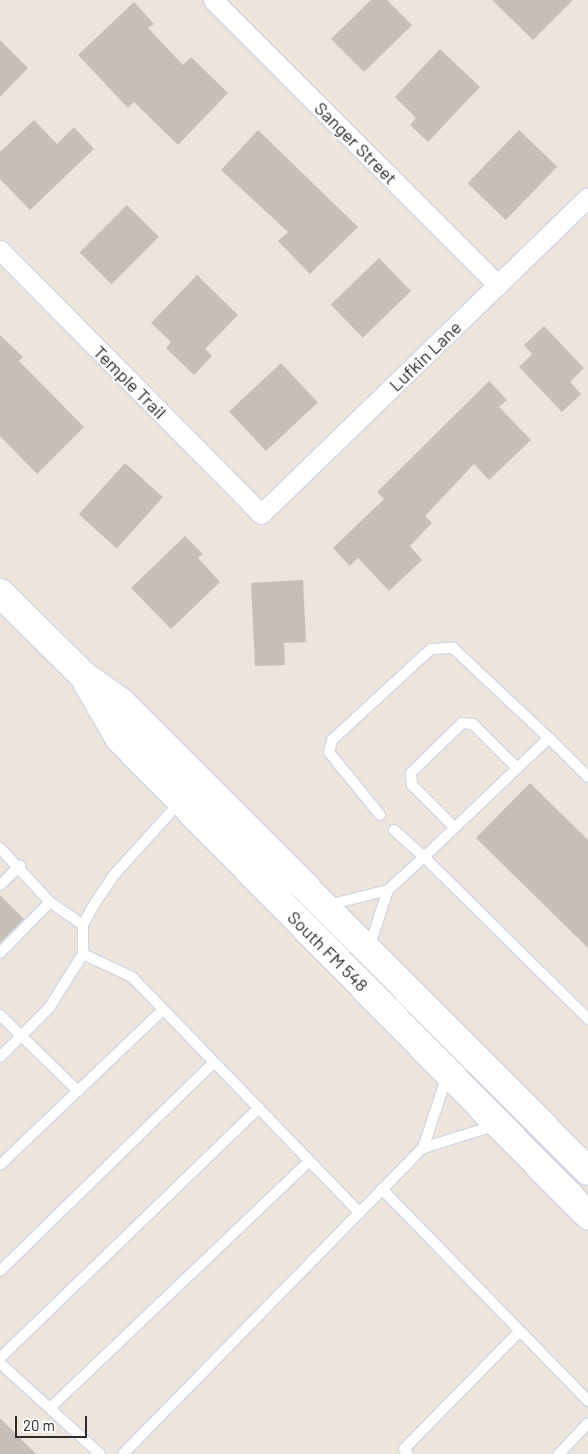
<!DOCTYPE html>
<style>
body{margin:0}
#map{position:relative;width:588px;height:1454px;overflow:hidden;background:#ede4dc;font-family:Barlow,sans-serif}
div>[style]{position:absolute}
.building>*{inset:0;background:#c5beb9;transform-origin:0 0}
.roads{filter:drop-shadow(1px 0 #d2d7e4) drop-shadow(-1px 0 #d2d7e4) drop-shadow(0 1px #d2d7e4) drop-shadow(0 -1px #d2d7e4)}
.service>*{height:10px;margin:-5px;padding:0 5px;transform-origin:5px;border-radius:5px;background:#fff}
.minor>*{height:19px;margin:-9.5px;padding:0 9.5px;transform-origin:9.5px;border-radius:9.5px;background:#fff}
.secondary>*{height:28px;margin:-14px;padding:0 14px;transform-origin:14px;border-radius:14px;background:#fff}
span{translate:-50% -50%;white-space:nowrap;text-align:center;line-height:1.15;-webkit-text-stroke:4px #fff;paint-order:stroke}
.street-label{font-size:18px;color:#2b2b2b}
.scale{position:absolute;left:15px;top:1416px;width:72px;height:22px;box-sizing:border-box;border:2px solid #2b2b2b;border-top:0;padding-left:6px;font-size:15px;line-height:18px;white-space:nowrap;color:#2b2b2b;-webkit-text-stroke:4px #fff;paint-order:stroke}
</style>
<div id="map">
<div class="building">
<div style="clip-path:polygon(371px 0,387px 0,412px 25px,364px 72px,331px 39px)"></div>
<div style="clip-path:polygon(492px 0,573px 0,533px 40px)"></div>
<div style="clip-path:polygon(134px 2px,154px 24px,148px 28px,183px 65px,191px 57px,228px 93px,178px 145px,134px 102px,128px 108px,78px 55px)"></div>
<div style="clip-path:polygon(0 40px,28px 68px,0 97px)"></div>
<div style="clip-path:polygon(440px 49px,480px 87px,428px 142px,410px 125px,416px 118px,395px 97px)"></div>
<div style="clip-path:polygon(34px 120px,57px 144px,74px 127px,94px 149px,30px 210px,0 179px,0 152px)"></div>
<div style="clip-path:polygon(258px 130px,358px 227px,310px 274px,278px 241px,288px 232px,221px 170px)"></div>
<div style="left:519px;top:130px;width:53px;height:74px;rotate:44deg"></div>
<div style="left:127px;top:205px;width:45px;height:67px;rotate:45deg"></div>
<div style="left:379px;top:258px;width:46px;height:67px;rotate:46deg"></div>
<div style="clip-path:polygon(197px 275px,238px 315px,205px 349px,212px 356px,194px 375px,166px 348px,171px 342px,151px 323px)"></div>
<div style="clip-path:polygon(544px 326px,584px 368px,570px 382px,581px 394px,562px 412px,519px 367px,532px 354px,524px 345px)"></div>
<div style="clip-path:polygon(0 335px,23px 357px,19px 361px,84px 427px,37px 474px,0 436px)"></div>
<div style="left:281px;top:363px;width:54px;height:71px;rotate:47deg"></div>
<div style="clip-path:polygon(489px 381px,507px 400px,499px 407px,531px 440px,489px 480px,474px 464px,425px 516px,432px 523px,410px 546px,422px 560px,389px 591px,358px 558px,350px 566px,333px 548px,384px 499px,377px 492px)"></div>
<div style="left:125px;top:463px;width:51px;height:69px;rotate:42deg"></div>
<div style="clip-path:polygon(185px 536px,203px 554px,198px 558px,220px 582px,171px 629px,131px 588px)"></div>
<div style="clip-path:polygon(303px 580px,306px 642px,284px 643px,285px 665px,255px 666px,251px 583px)"></div>
<div style="clip-path:polygon(530px 783px,588px 840px,588px 948px,476px 838px)"></div>
<div style="clip-path:polygon(0 895px,24px 919px,0 943px)"></div>
<div style="clip-path:polygon(0 1418px,36px 1454px,0 1454px)"></div>
</div>
<div class="roads">
<div class="service">
<div style="left:380px;top:815px;width:81px;rotate:-129deg"></div>
<div style="left:329px;top:752px;width:12px;rotate:-76deg"></div>
<div style="left:332px;top:740px;width:134px;rotate:-42.6deg"></div>
<div style="left:431px;top:649px;width:22px;rotate:-3deg"></div>
<div style="left:453px;top:648px;width:132px;rotate:43.2deg"></div>
<div style="left:454px;top:827px;width:59px;rotate:-135deg"></div>
<div style="left:412px;top:785px;width:12px;rotate:-95deg"></div>
<div style="left:411px;top:773px;width:71px;rotate:-44.4deg"></div>
<div style="left:462px;top:723px;width:11px;rotate:5deg"></div>
<div style="left:473px;top:724px;width:59px;rotate:45deg"></div>
<div style="left:394px;top:830px;width:40px;rotate:42deg"></div>
<div style="left:424px;top:857px;width:173px;rotate:-43.6deg"></div>
<div style="left:549px;top:738px;width:55px;rotate:45deg"></div>
<div style="left:0;top:848px;width:74px;rotate:47.2deg"></div>
<div style="left:50px;top:902px;width:40px;rotate:34.9deg"></div>
<div style="left:0;top:885px;width:28px;rotate:-44deg"></div>
<div style="left:328px;top:905px;width:62px;rotate:-14deg"></div>
<div style="left:388px;top:890px;width:49px;rotate:-42.5deg"></div>
<div style="left:424px;top:857px;width:231px;rotate:44.6deg"></div>
<div style="left:369px;top:948px;width:61px;rotate:-71.9deg"></div>
<div style="left:0;top:953px;width:71px;rotate:-45.6deg"></div>
<div style="left:83px;top:954px;width:54px;rotate:25.1deg"></div>
<div style="left:132px;top:977px;width:328px;rotate:46deg"></div>
<div style="left:0;top:1015px;width:109px;rotate:44.3deg"></div>
<div style="left:0;top:1057px;width:69px;rotate:-45deg"></div>
<div style="left:49px;top:1008px;width:64px;rotate:-57.8deg"></div>
<div style="left:83px;top:954px;width:29px;rotate:-90deg"></div>
<div style="left:83px;top:925px;width:21px;rotate:-62deg"></div>
<div style="left:93px;top:906px;width:36px;rotate:-56deg"></div>
<div style="left:113px;top:876px;width:100px;rotate:-47.8deg"></div>
<div style="left:447px;top:1076px;width:76px;rotate:108.4deg"></div>
<div style="left:423px;top:1148px;width:77px;rotate:-17.3deg"></div>
<div style="left:0;top:1165px;width:225px;rotate:-43.6deg"></div>
<div style="left:382px;top:1189px;width:296px;rotate:45.8deg"></div>
<div style="left:0;top:1271px;width:299px;rotate:-44.3deg"></div>
<div style="left:0;top:1358px;width:360px;rotate:-44deg"></div>
<div style="left:0;top:1363px;width:135px;rotate:42.3deg"></div>
<div style="left:50px;top:1408px;width:358px;rotate:-43.6deg"></div>
<div style="left:123px;top:1454px;width:429px;rotate:-45.6deg"></div>
<div style="left:408px;top:1454px;width:6px;rotate:-129deg"></div>
<div style="left:404px;top:1449px;width:165px;rotate:-45.5deg"></div>
<div style="left:559px;top:1454px;width:42px;rotate:-46.9deg"></div>
</div>
<div class="minor">
<div style="left:213px;top:0;width:403px;rotate:45deg"></div>
<div style="left:0;top:250px;width:371px;rotate:45.3deg"></div>
<div style="left:261px;top:514px;width:455px;rotate:-44.1deg"></div>
</div>
<div class="secondary">
<div style="left:0;top:593px;width:118px;rotate:44.7deg"></div>
<div style="left:84px;top:676px;width:47px;rotate:35.4deg"></div>
<div style="left:122px;top:703px;width:660px;rotate:45.12deg"></div>
<div style="left:88px;top:684px;width:64px;rotate:59.8deg"></div>
<div style="left:120px;top:739px;width:668px;rotate:45.49deg"></div>
</div>
</div>
<div class="street-label">
<span style="left:356px;top:143px;rotate:45deg">Sanger Street</span>
<span style="left:425px;top:356px;rotate:-44deg">Lufkin Lane</span>
<span style="left:130px;top:382px;rotate:45deg">Temple Trail</span>
<span style="left:328px;top:951px;rotate:45deg">South FM 548</span>
</div>
<div class="scale">20 m</div>
</div>
